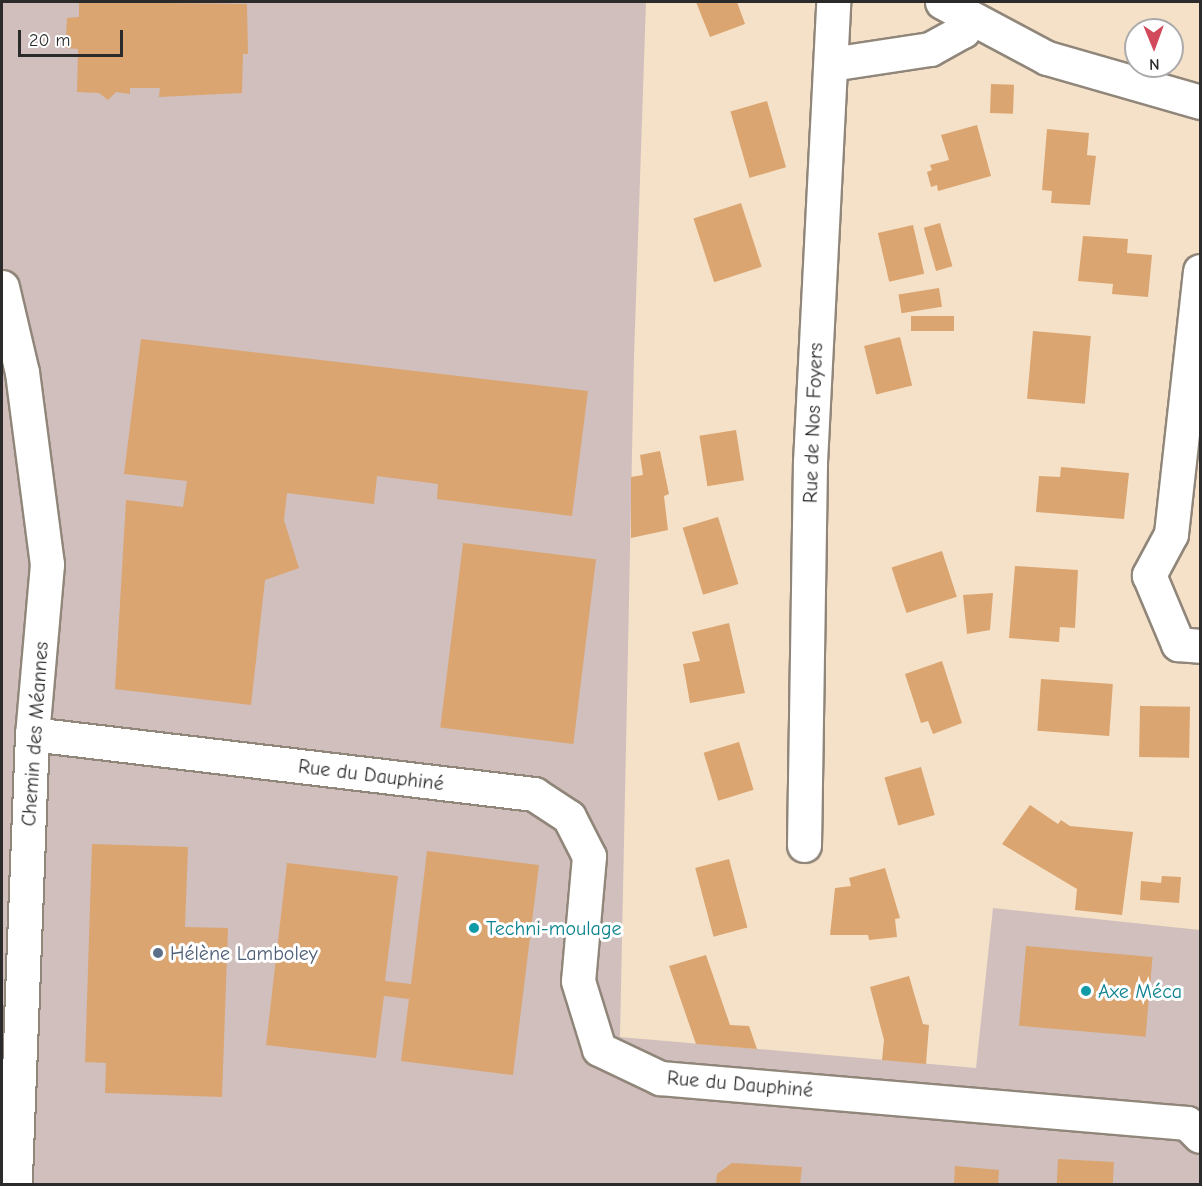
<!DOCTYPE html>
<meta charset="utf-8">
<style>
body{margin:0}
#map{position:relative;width:1202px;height:1186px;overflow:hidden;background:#f5e1c8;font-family:"Comic Neue",sans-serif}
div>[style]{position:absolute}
.industrial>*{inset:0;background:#d1bfbd}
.building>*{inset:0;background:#daa570;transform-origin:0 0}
.roads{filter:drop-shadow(2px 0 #90867a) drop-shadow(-2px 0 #90867a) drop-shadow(0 2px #90867a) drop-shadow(0 -2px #90867a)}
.minor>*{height:33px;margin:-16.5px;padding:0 16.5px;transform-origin:16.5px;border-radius:16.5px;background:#fff}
.dots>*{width:16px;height:16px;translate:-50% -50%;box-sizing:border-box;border:3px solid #fff;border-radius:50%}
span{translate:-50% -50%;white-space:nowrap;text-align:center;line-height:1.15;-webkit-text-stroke:6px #fff;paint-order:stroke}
.street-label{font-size:20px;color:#2b2b2b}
.culture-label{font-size:20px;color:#0d838f}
.left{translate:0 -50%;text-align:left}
.service-label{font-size:20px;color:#4e5e75}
.frame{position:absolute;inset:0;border:3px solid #2b2b2b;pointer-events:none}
.north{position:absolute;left:1124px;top:18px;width:60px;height:60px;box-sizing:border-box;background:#fff;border:2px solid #aaa;border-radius:50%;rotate:179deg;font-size:16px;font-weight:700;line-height:24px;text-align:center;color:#2b2b2b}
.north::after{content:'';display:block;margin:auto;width:21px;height:27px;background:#d1495b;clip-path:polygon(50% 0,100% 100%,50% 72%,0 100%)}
.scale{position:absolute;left:18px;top:30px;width:105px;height:27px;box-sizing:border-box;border:3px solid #2b2b2b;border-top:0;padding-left:8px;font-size:18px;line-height:21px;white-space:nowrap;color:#2b2b2b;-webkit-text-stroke:4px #fff;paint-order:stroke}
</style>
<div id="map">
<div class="industrial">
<div style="clip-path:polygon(2px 2px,646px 2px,634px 357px,620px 1037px,976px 1068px,993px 908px,1200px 930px,1200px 1184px,2px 1184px)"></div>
</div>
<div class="building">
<div style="clip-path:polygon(79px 2px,247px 4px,248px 54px,243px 54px,242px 93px,159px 97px,160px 88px,130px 88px,130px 94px,116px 92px,108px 100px,99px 93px,77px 92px,78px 49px,66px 48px,66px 36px,67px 18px,79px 17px)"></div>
<div style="clip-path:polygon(696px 2px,737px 2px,745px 24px,710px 37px)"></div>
<div style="left:991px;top:84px;width:23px;height:29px;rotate:2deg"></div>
<div style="left:767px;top:101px;width:69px;height:38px;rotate:74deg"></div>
<div style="clip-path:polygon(977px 125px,991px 176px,938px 191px,937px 185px,931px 187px,927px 172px,932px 170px,930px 165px,949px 160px,941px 135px)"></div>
<div style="clip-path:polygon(1047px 129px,1089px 133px,1087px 155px,1096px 156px,1090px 205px,1051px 203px,1052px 191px,1042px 190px)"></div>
<div style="left:741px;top:203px;width:67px;height:50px;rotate:72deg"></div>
<div style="left:940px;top:223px;width:45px;height:17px;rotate:74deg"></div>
<div style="left:913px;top:225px;width:50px;height:36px;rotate:77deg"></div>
<div style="clip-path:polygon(1083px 236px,1128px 239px,1127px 253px,1152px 255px,1148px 297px,1112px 294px,1113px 284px,1078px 281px)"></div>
<div style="left:939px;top:288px;width:19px;height:41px;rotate:81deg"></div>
<div style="left:954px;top:316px;width:15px;height:43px;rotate:90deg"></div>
<div style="left:1033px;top:331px;width:58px;height:68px;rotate:5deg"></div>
<div style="left:900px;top:337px;width:50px;height:37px;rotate:76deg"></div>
<div style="clip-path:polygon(141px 339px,588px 391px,572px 516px,437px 499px,438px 484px,377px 476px,374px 504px,287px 493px,284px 520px,299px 568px,265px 580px,251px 705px,115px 689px,126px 500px,183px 507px,187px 481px,124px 474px)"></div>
<div style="left:736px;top:430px;width:51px;height:37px;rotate:81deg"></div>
<div style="clip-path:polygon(660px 451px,669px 494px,664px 496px,668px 530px,631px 538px,631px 477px,643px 475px,640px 455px)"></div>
<div style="clip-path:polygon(1061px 467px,1129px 473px,1124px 519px,1036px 512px,1039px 476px,1060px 477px)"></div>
<div style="left:718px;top:517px;width:70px;height:37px;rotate:73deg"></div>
<div style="left:463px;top:543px;width:134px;height:186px;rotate:7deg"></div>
<div style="left:942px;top:551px;width:48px;height:53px;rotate:72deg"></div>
<div style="clip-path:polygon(1015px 566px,1078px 570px,1075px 628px,1060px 627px,1059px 642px,1009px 638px)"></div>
<div style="clip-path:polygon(993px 593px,990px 630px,967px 634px,963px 595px)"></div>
<div style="clip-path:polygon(729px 623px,745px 693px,690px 703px,683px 664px,700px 661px,692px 632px)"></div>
<div style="clip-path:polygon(942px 661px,962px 723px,933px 734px,928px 721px,921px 723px,905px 674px)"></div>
<div style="left:1041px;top:679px;width:72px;height:52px;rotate:4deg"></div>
<div style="left:1140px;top:706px;width:50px;height:51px;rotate:1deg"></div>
<div style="left:739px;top:742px;width:50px;height:37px;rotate:73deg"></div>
<div style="left:921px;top:767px;width:50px;height:38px;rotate:74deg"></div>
<div style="clip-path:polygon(1030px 805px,1058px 824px,1061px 820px,1070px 826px,1133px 832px,1122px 915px,1075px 910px,1077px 889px,1002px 844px)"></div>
<div style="clip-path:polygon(92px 844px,188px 847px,185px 927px,228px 928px,222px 1097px,105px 1093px,106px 1063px,85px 1062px)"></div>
<div style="clip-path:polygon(427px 851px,539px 865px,513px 1075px,401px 1061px,409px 999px,384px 996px,376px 1058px,266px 1045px,287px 863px,398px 876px,385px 981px,411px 984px)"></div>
<div style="left:729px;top:859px;width:71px;height:35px;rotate:75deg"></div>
<div style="clip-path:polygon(885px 868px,900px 918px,895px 919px,897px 937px,869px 940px,868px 935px,830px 935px,835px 888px,851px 886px,849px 878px)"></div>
<div style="clip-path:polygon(1162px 876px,1181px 877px,1179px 903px,1140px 900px,1141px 881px,1161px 883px)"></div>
<div style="left:1026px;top:946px;width:127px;height:80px;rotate:5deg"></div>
<div style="clip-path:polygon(706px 955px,730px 1025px,749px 1026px,757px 1049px,696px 1044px,669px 966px)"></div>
<div style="clip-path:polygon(909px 976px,923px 1024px,929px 1025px,926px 1064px,882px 1060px,884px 1040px,870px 987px)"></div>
<div style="left:1058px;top:1159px;width:56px;height:25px;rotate:3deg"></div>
<div style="clip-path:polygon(732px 1163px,802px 1167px,800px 1184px,716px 1184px,717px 1174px)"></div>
<div style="clip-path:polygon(955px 1166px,999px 1170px,998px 1184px,954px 1184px)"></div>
</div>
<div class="roads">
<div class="minor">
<div style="left:942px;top:2px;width:119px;rotate:28.1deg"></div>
<div style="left:1047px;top:58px;width:159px;rotate:16deg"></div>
<div style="left:831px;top:64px;width:100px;rotate:-8.6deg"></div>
<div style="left:930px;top:49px;width:38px;rotate:-29deg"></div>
<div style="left:963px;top:31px;width:14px;rotate:-54deg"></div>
<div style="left:1200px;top:271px;width:265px;rotate:96.3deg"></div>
<div style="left:1171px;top:534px;width:47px;rotate:118.2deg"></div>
<div style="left:1149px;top:575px;width:75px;rotate:67.2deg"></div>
<div style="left:1178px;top:644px;width:22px;rotate:5deg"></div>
<div style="left:2px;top:287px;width:87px;rotate:76.8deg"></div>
<div style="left:22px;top:372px;width:194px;rotate:82.6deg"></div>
<div style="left:47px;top:564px;width:171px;rotate:95deg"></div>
<div style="left:32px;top:734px;width:450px;rotate:92.2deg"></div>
<div style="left:32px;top:734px;width:506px;rotate:6.82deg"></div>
<div style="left:534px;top:794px;width:42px;rotate:33.3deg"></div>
<div style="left:569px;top:817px;width:44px;rotate:62.9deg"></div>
<div style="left:589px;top:856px;width:125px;rotate:95deg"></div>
<div style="left:578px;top:981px;width:71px;rotate:72.8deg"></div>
<div style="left:599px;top:1049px;width:68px;rotate:25.4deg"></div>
<div style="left:660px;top:1078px;width:529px;rotate:4.88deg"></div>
<div style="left:1187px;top:1123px;width:18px;rotate:45deg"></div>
<div style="left:804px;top:845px;width:383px;rotate:-89.1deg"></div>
<div style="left:810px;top:462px;width:461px;rotate:-87.1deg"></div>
</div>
</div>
<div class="dots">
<div style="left:474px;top:928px;background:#0f9aa8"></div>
<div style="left:158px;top:953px;background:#5c6f8a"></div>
<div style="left:1086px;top:991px;background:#0f9aa8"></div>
</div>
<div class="street-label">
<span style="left:813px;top:423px;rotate:-88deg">Rue de Nos Foyers</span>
<span style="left:35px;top:734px;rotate:-86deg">Chemin des Méannes</span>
<span style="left:371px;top:775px;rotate:7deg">Rue du Dauphiné</span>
<span style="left:740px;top:1084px;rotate:5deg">Rue du Dauphiné</span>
</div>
<div class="culture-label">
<span class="left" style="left:486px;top:928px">Techni-moulage</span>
<span class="left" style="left:1098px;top:991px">Axe Méca</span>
</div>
<div class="service-label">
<span class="left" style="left:170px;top:953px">Hélène Lamboley</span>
</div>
<div class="frame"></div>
<div class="north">N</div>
<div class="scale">20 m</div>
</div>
